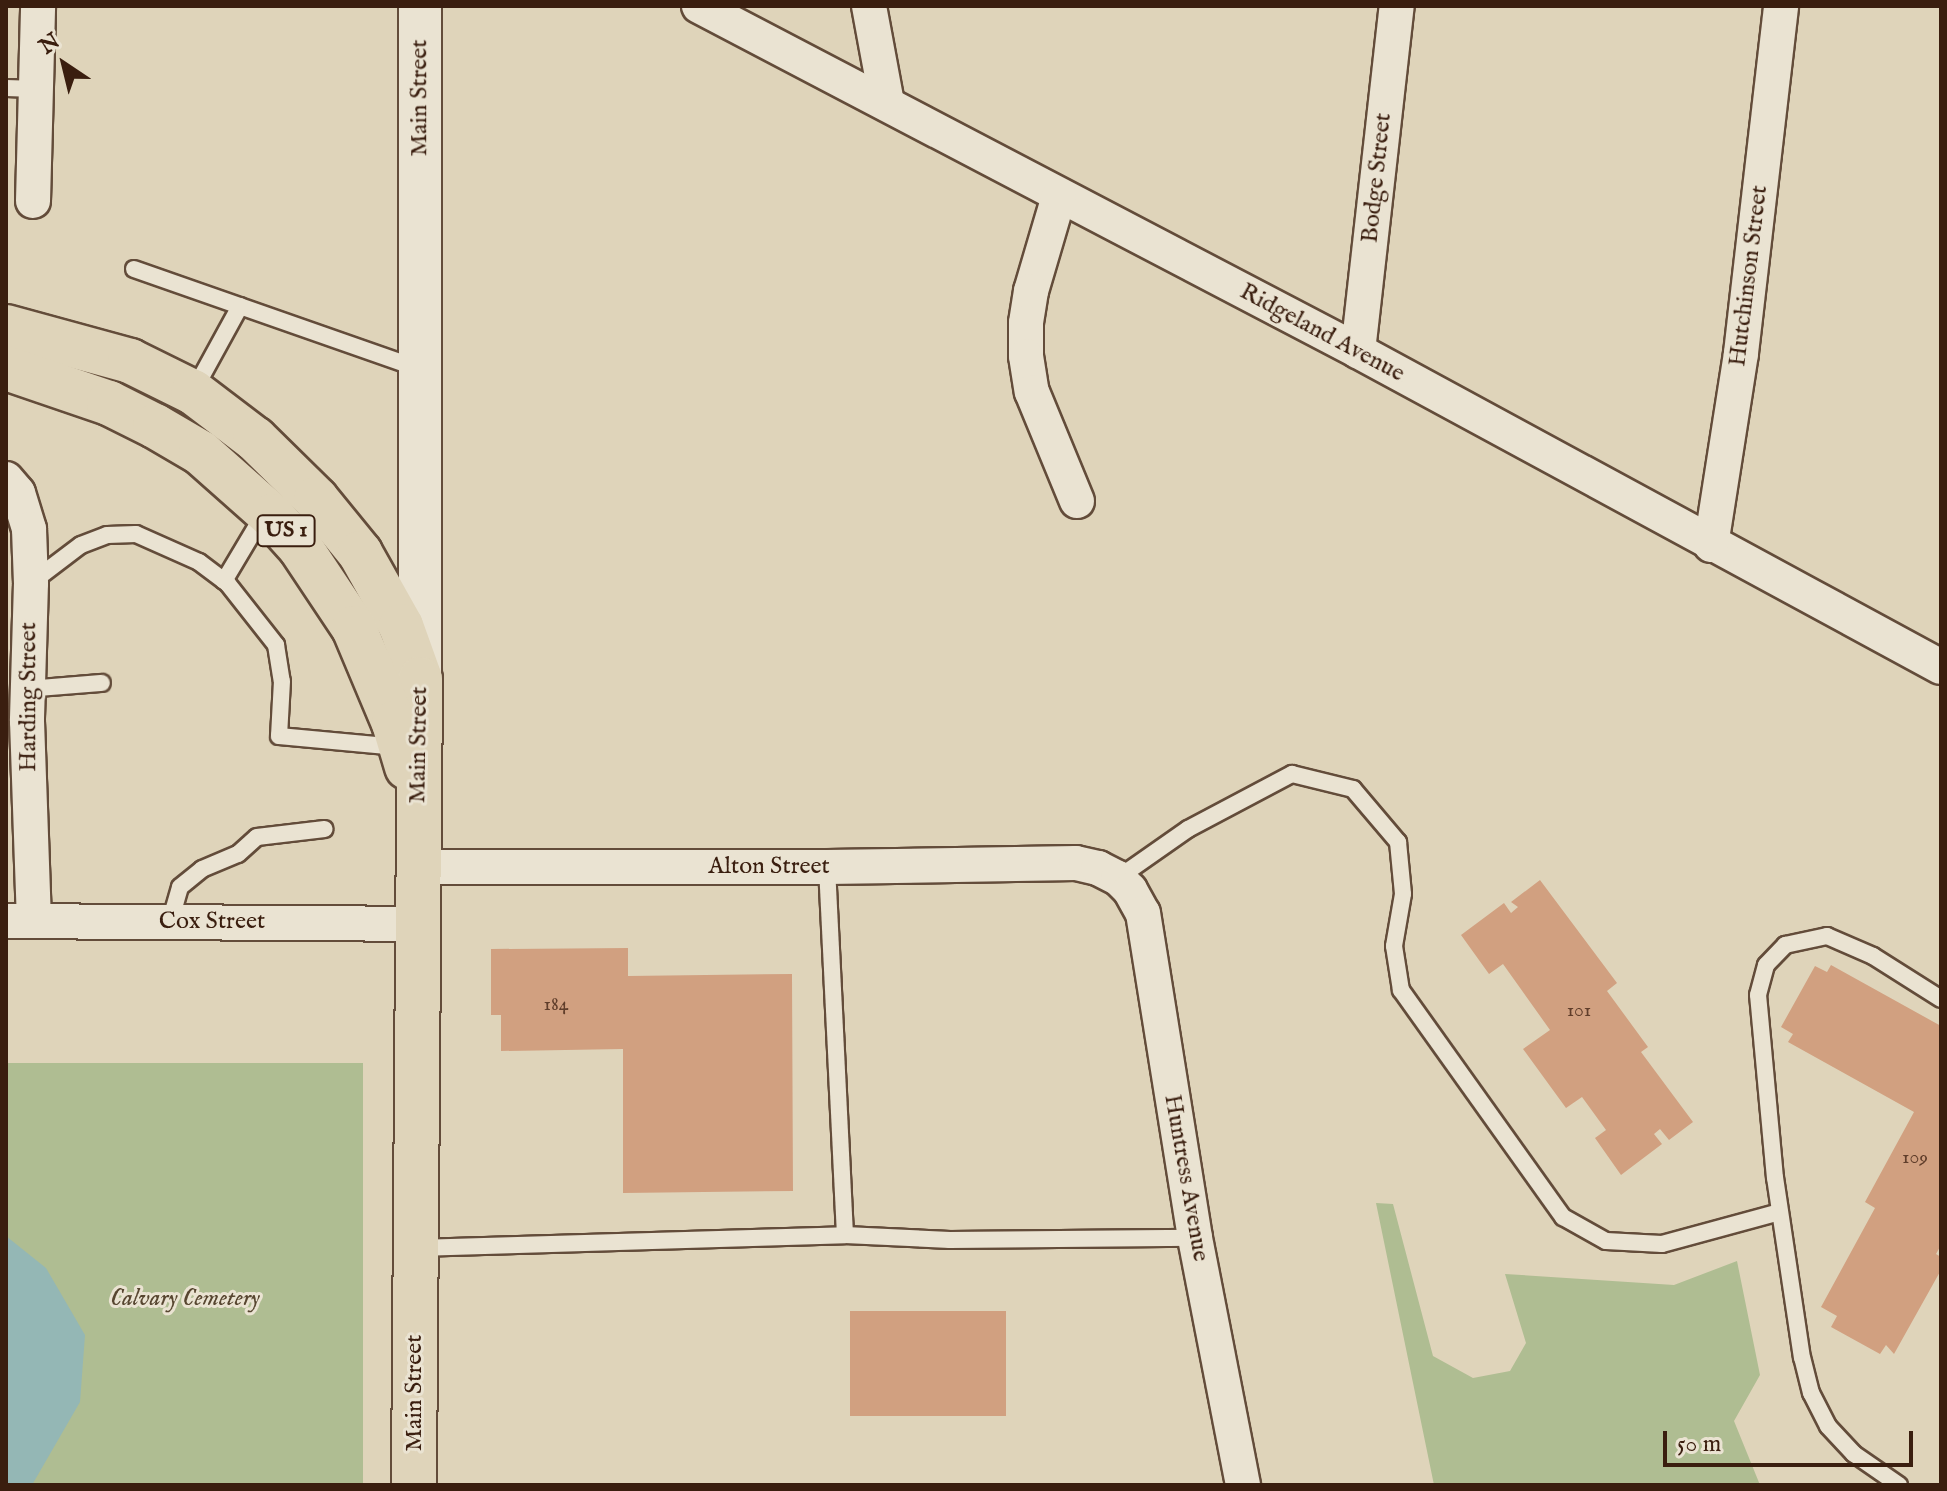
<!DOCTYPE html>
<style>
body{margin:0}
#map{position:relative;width:1947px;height:1491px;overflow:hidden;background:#dfd4ba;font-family:"IM FELL English",serif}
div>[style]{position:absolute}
.green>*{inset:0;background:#afbd92;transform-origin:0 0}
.water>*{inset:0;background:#94b7b5}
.building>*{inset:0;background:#d1a080;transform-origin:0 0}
.roads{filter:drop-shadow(2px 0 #634c3a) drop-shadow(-2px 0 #634c3a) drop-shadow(0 2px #634c3a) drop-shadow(0 -2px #634c3a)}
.service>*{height:16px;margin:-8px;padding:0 8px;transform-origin:8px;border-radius:8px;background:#eae3d2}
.minor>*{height:34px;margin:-17px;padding:0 17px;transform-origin:17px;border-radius:17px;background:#eae3d2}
.tertiary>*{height:42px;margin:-21px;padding:0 21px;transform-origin:21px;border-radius:21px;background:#eae3d2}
.primary>*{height:44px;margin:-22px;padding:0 22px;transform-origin:22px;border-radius:22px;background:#dfd4ba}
span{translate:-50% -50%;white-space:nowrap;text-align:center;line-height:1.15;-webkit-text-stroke:6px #eae3d2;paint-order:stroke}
.number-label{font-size:20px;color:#603e2b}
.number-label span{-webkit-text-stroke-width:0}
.shield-label span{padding:2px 6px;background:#eae3d2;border:2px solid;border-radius:6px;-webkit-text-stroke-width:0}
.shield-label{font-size:22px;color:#3a1e0f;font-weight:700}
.street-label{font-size:24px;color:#3a1e0f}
.park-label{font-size:24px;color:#574630;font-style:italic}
.frame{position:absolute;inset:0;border:8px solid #3a1e0f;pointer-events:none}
.north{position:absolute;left:24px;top:24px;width:80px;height:80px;-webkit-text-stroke:6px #eae3d2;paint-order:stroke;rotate:325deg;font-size:22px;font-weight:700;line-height:32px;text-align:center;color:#3a1e0f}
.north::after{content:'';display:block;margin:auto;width:28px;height:36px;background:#3a1e0f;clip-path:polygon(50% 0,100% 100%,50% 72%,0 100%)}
.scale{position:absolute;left:1663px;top:1431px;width:250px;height:36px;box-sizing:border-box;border:4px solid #3a1e0f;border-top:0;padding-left:10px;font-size:24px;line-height:28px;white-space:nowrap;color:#3a1e0f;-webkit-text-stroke:6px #eae3d2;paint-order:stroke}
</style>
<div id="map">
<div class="green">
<div style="left:363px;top:1063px;width:422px;height:360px;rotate:90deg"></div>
<div style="clip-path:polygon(1376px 1203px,1393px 1204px,1433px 1356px,1473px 1378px,1510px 1371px,1526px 1343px,1505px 1274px,1674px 1285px,1737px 1261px,1760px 1375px,1734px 1421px,1760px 1485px,1434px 1485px)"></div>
</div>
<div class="water">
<div style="clip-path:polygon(6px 1236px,46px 1268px,85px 1335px,80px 1402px,32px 1485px,6px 1485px)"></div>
</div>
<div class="building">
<div style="clip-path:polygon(1540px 880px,1617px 983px,1607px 991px,1648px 1047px,1641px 1052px,1693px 1122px,1669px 1140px,1660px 1129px,1654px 1134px,1662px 1144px,1621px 1175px,1595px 1138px,1606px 1130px,1582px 1097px,1566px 1108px,1523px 1049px,1550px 1030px,1503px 964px,1489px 974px,1461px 935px,1504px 903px,1511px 913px,1518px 907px,1511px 902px)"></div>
<div style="clip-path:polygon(628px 948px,628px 976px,792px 974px,793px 1191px,623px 1193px,623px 1049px,501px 1051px,501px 1015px,491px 1015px,491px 949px)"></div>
<div style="clip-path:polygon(1831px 965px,1941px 1026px,1941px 1245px,1936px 1254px,1941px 1257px,1941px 1270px,1894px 1354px,1886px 1345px,1880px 1354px,1831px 1327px,1837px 1316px,1821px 1307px,1875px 1208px,1865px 1202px,1914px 1112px,1788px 1042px,1793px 1034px,1781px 1027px,1815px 966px,1827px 972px)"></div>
<div style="left:1006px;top:1311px;width:105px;height:156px;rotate:90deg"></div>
</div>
<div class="roads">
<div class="service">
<div style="left:6px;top:88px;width:30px;rotate:2deg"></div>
<div style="left:134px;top:269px;width:302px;rotate:19.3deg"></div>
<div style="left:193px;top:392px;width:98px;rotate:-61.3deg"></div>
<div style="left:224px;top:581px;width:78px;rotate:-59.2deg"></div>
<div style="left:32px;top:582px;width:61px;rotate:-37.1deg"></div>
<div style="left:81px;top:545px;width:28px;rotate:-21deg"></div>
<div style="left:107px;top:535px;width:29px;rotate:-2deg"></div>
<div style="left:136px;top:534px;width:69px;rotate:24deg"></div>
<div style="left:199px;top:562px;width:36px;rotate:37deg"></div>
<div style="left:228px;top:584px;width:78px;rotate:51.8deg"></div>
<div style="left:276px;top:645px;width:36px;rotate:81deg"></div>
<div style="left:282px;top:681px;width:55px;rotate:93.1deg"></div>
<div style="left:279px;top:736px;width:119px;rotate:5.3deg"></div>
<div style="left:27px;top:689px;width:75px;rotate:-4.6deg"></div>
<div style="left:827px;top:867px;width:368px;rotate:87.2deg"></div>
<div style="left:1118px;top:878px;width:85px;rotate:-35deg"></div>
<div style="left:1188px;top:829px;width:118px;rotate:-27.9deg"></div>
<div style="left:1292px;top:774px;width:63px;rotate:13.8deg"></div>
<div style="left:1353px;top:789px;width:70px;rotate:49.7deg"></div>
<div style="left:1398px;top:842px;width:52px;rotate:84.5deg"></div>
<div style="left:1403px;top:894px;width:53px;rotate:99.8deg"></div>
<div style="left:1394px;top:946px;width:45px;rotate:81deg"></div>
<div style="left:1401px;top:990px;width:279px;rotate:54.5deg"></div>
<div style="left:1563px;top:1217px;width:49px;rotate:29.2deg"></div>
<div style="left:1606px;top:1241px;width:56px;rotate:3.1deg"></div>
<div style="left:1662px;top:1244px;width:122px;rotate:-15.2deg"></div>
<div style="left:170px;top:922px;width:36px;rotate:-74deg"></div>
<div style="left:180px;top:887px;width:28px;rotate:-39deg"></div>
<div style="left:202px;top:869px;width:39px;rotate:-23deg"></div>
<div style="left:238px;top:854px;width:25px;rotate:-42deg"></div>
<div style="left:257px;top:837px;width:68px;rotate:-6.7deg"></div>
<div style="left:417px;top:1248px;width:428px;rotate:-1.7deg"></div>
<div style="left:845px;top:1235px;width:105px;rotate:2.7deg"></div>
<div style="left:950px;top:1240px;width:245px;rotate:-0.5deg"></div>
<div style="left:1899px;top:1485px;width:55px;rotate:-145.4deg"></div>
<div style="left:1854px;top:1454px;width:38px;rotate:-133deg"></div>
<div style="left:1828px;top:1426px;width:37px;rotate:-117deg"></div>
<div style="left:1811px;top:1393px;width:36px;rotate:-104deg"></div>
<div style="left:1802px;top:1358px;width:182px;rotate:-98.5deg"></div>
<div style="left:1775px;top:1178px;width:184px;rotate:-95.3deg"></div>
<div style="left:1758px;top:995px;width:31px;rotate:-75deg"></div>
<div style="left:1766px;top:965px;width:28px;rotate:-46deg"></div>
<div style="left:1785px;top:945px;width:43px;rotate:-12.1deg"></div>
<div style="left:1827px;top:936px;width:50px;rotate:23.5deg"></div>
<div style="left:1873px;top:956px;width:80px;rotate:32.3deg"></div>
</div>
<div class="minor">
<div style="left:699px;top:6px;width:744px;rotate:27.63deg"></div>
<div style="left:1358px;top:351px;width:663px;rotate:28.46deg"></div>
<div style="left:869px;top:6px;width:99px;rotate:79.5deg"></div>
<div style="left:1059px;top:196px;width:99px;rotate:106.4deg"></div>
<div style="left:1031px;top:291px;width:32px;rotate:99deg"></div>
<div style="left:1026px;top:323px;width:33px;rotate:90deg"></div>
<div style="left:1026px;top:356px;width:36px;rotate:81deg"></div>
<div style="left:1032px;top:392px;width:118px;rotate:67.6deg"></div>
<div style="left:33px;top:201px;width:195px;rotate:-88.5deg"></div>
<div style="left:1358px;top:351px;width:347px;rotate:-83.6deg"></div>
<div style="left:6px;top:479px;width:18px;rotate:49deg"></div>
<div style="left:18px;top:493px;width:38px;rotate:73deg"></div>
<div style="left:29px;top:529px;width:54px;rotate:87.9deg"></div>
<div style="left:31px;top:583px;width:138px;rotate:91.7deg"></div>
<div style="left:27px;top:721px;width:200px;rotate:88deg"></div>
<div style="left:1711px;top:545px;width:194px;rotate:-81.1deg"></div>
<div style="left:1741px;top:353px;width:349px;rotate:-83.4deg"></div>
<div style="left:418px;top:867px;width:409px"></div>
<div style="left:827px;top:867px;width:249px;rotate:-0.9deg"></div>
<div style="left:1076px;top:863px;width:23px;rotate:13deg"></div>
<div style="left:1098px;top:868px;width:22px;rotate:27deg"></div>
<div style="left:1118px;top:878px;width:17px;rotate:45deg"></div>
<div style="left:1130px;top:890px;width:26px;rotate:61deg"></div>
<div style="left:1143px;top:913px;width:329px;rotate:80.9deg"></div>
<div style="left:1195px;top:1238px;width:252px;rotate:79deg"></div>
<div style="left:6px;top:921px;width:411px;rotate:0.4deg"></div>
</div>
<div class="tertiary">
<div style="left:420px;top:673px;width:667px;rotate:-90deg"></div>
</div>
<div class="primary">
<div style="left:6px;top:327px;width:129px;rotate:15.3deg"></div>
<div style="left:130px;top:361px;width:70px;rotate:26.2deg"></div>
<div style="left:193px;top:392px;width:78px;rotate:37.2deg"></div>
<div style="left:255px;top:439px;width:86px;rotate:44.5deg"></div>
<div style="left:316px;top:499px;width:70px;rotate:50.8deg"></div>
<div style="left:360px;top:553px;width:84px;rotate:60.7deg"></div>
<div style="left:401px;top:626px;width:56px;rotate:70.3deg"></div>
<div style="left:420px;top:679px;width:806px;rotate:90.43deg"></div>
<div style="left:6px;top:368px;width:109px;rotate:18.8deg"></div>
<div style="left:109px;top:403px;width:51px;rotate:26.6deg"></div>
<div style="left:155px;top:426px;width:53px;rotate:30.4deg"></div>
<div style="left:201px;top:453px;width:95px;rotate:41.6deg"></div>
<div style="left:272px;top:516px;width:42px;rotate:47.9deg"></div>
<div style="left:300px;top:547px;width:97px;rotate:56.3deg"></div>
<div style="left:354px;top:628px;width:103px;rotate:67.2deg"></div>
<div style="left:394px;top:723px;width:46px;rotate:73.5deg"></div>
</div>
</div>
<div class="number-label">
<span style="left:556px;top:1004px">184</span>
<span style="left:1579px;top:1010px">101</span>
<span style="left:1915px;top:1157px">109</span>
</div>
<div class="shield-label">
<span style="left:286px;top:531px">US 1</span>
</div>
<div class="street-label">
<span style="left:420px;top:98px;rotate:-90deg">Main Street</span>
<span style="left:1377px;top:178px;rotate:-84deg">Bodge Street</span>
<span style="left:1749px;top:276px;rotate:-83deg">Hutchinson Street</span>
<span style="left:1322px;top:333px;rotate:28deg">Ridgeland Avenue</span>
<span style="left:29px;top:697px;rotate:-90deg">Harding Street</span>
<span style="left:419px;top:745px;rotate:-89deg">Main Street</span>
<span style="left:769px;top:867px">Alton Street</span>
<span style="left:212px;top:922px">Cox Street</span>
<span style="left:1186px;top:1178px;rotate:80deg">Huntress Avenue</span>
<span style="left:415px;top:1393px;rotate:-90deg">Main Street</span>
</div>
<div class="park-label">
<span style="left:185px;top:1299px">Calvary Cemetery</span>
</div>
<div class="frame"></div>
<div class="north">N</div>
<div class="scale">50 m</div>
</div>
